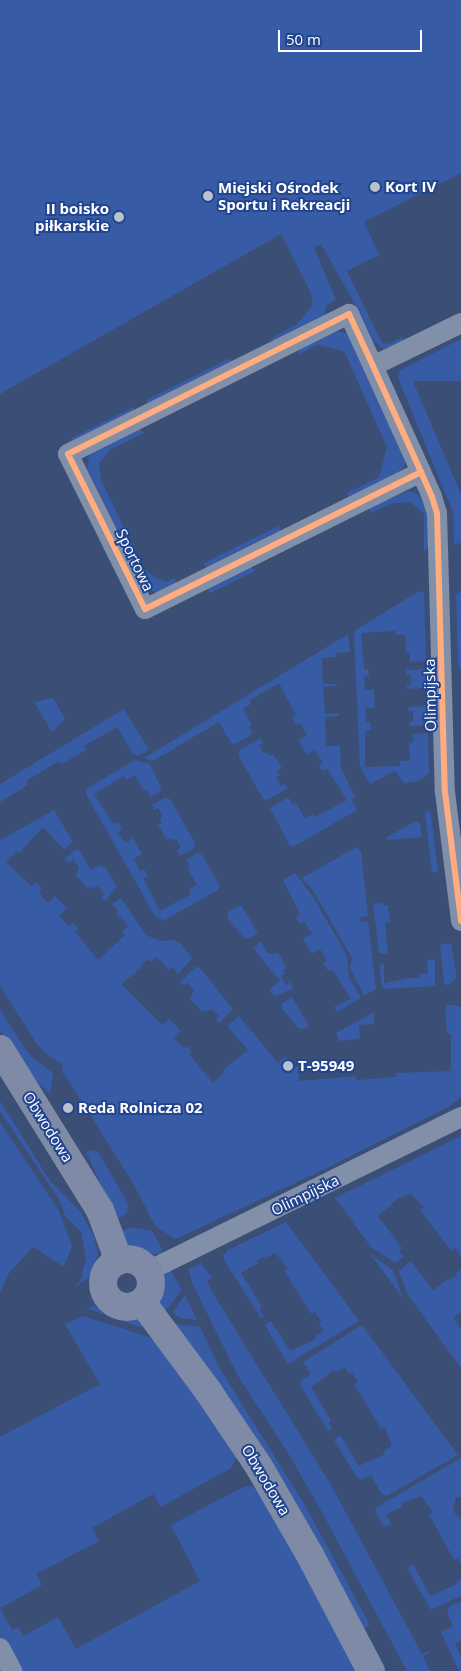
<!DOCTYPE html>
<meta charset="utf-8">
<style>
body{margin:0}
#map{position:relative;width:461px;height:1671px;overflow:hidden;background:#3a4e76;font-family:"Open Sans",sans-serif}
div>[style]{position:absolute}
.green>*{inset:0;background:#375ca5;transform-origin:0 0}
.street>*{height:20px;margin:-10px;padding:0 10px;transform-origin:10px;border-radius:10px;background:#828fa9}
.secondary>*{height:28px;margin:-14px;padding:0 14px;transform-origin:14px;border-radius:14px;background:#7e8aa6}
.secondary>.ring{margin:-14px;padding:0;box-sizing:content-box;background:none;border:28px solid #7e8aa6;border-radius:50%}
.cycleway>*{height:6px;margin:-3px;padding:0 3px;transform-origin:3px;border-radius:3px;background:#ffac80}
.dots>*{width:14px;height:14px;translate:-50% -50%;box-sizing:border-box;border:2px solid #22458f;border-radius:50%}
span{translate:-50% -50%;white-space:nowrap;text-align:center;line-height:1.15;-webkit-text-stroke:4px #22458f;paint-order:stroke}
.poi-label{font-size:15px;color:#fff;font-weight:700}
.left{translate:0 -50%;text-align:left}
.right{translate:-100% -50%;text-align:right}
.street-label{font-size:15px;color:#fff}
.scale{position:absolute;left:278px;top:30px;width:144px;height:22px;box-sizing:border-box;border:2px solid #fff;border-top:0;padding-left:6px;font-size:15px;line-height:18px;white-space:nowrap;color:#fff;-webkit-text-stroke:4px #22458f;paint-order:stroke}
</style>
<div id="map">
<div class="green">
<div style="clip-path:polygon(0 0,461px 0,461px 173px,364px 222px,379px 255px,347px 271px,382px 343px,388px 344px,403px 337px,402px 341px,383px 349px,373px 340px,355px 304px,321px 244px,314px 248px,336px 300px,325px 306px,325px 319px,273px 342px,272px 338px,297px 324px,313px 305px,311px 293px,281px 234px,0 394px)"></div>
<div style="clip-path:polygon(335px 331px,346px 333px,351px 338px,406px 462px,400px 472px,349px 498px,347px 493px,379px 477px,387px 447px,344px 351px,317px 345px,298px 355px,299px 348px)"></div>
<div style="clip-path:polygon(461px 339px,461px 381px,413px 381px,461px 494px,461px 543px,454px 544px,453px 512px,398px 378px,400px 371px,412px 364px)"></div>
<div style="clip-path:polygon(230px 358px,232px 363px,148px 404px,146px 400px)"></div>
<div style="left:133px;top:407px;width:4px;height:70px;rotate:63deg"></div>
<div style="clip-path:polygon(139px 428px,144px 433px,110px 450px,99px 463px,101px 480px,143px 568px,157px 579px,167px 582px,174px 578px,177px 583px,162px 593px,148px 590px,143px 584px,87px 468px,89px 456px,94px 450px)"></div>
<div style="clip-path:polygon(409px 491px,419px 495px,428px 511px,430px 546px,424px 551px,424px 514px,410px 502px,393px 503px,371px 513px,368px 507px)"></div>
<div style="clip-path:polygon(279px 526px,281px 531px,207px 570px,204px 563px)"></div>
<div style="clip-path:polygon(250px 565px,255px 571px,210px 593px,207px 589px)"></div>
<div style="clip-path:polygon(461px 590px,461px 668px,458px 668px,456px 595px)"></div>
<div style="clip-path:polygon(419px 591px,424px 592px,426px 661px,410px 662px,410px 653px,406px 653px,405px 635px,396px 635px,396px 631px,361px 633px,364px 669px,368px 669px,369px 676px,364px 677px,365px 690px,374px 690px,375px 708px,365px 708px,366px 722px,370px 722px,371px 730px,365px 731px,365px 767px,400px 766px,400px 761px,410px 761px,409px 743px,413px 742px,412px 734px,428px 733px,429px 773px,419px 781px,404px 783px,395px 771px,370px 784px,360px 767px,354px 634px,356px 630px)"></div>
<div style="clip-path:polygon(348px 634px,350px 652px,336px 653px,336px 657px,322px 658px,323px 684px,337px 684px,337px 686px,323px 687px,325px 714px,339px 713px,339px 716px,325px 717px,326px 746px,340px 746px,341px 768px,355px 797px,351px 799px,357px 810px,293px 847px,290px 846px,270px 808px,288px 797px,293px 805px,296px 803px,305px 818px,313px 814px,316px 817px,347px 800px,327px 769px,322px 771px,319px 765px,323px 763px,315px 750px,307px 755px,298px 740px,307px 735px,300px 723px,296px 725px,292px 718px,296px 715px,279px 683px,250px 700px,251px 704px,243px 709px,252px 725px,249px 727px,253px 734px,235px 744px,231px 743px,219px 722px,153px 761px,144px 758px)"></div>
<div style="clip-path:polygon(427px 669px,427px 688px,407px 689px,407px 685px,411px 685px,411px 675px,407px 675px,406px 670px)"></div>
<div style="clip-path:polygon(53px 698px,65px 719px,52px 732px,34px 702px)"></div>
<div style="clip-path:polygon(427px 706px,428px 726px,409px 726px,409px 722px,413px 721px,413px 711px,408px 711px,408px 707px)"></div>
<div style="clip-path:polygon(124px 709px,148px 748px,147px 751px,138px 756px,133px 754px,117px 727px,84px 746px,86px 750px,62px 764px,59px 761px,26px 781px,28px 785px,0 802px,0 784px)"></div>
<div style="clip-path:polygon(260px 738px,263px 743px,259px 746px,264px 754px,267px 752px,270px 756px,273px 754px,282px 768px,277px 771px,280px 775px,276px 777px,281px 786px,285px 784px,288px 788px,267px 800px,263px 799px,238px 755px,240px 750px)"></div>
<div style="clip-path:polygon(135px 760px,150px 764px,162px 790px,151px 797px,147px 790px,144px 791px,135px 775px,127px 780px,124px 776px,94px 794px,113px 824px,118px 822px,122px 829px,118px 832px,125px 843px,133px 838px,142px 854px,134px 859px,140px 871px,144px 869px,148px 876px,143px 878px,160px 911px,191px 894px,189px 889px,197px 885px,188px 869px,190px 867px,186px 859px,198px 853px,202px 855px,220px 886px,218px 890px,163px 921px,155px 916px,87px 796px,86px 789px)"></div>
<div style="clip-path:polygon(164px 798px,170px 799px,195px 843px,194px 848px,180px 856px,177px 850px,181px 848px,176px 839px,172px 841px,170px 838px,167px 840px,158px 825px,162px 823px,160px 819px,163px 816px,158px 808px,154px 810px,152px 805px)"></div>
<div style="clip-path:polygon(54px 810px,73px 842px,64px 850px,43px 827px,19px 853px,17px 851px,6px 862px,31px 886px,36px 882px,42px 889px,39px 893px,48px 903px,55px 896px,67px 909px,59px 916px,69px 926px,73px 923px,79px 929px,75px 932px,98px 960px,125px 935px,122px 932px,128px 926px,116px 913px,118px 910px,112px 904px,121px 898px,146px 935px,160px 941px,174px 940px,180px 943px,192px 958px,178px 974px,172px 967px,169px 970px,157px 957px,151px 962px,147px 959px,140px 966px,141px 968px,121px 984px,162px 1025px,169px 1019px,181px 1031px,174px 1038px,184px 1048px,187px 1046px,192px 1051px,189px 1054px,213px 1083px,224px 1072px,223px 1070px,248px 1050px,227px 1026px,239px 1016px,278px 1063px,286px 1057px,288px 1059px,282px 1064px,288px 1073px,298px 1066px,299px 1081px,356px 1076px,357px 1080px,395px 1077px,396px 1073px,451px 1071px,451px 1034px,447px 1034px,445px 1005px,453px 1005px,461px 1007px,461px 1097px,450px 1106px,325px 1169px,178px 1238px,175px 1239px,155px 1226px,134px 1185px,69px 1081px,62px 1072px,63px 1065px,45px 1053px,37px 1044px,0 986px,0 840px)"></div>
<div style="clip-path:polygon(428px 811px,431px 814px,438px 872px,432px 873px,425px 813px)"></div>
<div style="clip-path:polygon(416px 821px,420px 824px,422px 837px,387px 840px,387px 837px)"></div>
<div style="clip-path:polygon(356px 847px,361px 851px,368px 916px,360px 917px,359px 920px,360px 922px,368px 921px,376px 989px,364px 996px,350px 968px,352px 958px,313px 890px,302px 878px)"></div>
<div style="clip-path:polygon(75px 850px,79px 850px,91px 870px,100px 865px,106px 868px,117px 887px,105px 901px,101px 897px,104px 894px,97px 886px,94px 889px,91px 886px,88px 889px,76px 876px,79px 867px,73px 860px,69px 863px,65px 859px)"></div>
<div style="clip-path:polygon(295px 873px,314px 898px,347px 956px,349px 977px,361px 998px,337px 1012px,334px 1007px,351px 999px,332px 969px,328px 971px,323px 963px,327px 961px,320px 949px,312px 954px,303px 939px,312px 934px,305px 922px,300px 924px,296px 917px,300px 914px,283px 880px)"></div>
<div style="clip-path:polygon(383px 903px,383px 905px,388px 905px,390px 922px,385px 923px,388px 953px,379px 954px,373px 904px)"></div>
<div style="clip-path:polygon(241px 905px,258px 933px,248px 939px,243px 937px,227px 917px,228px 912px)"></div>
<div style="clip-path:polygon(261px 941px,268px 954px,278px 953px,287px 968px,283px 970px,285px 974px,281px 976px,286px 985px,290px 982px,293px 988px,277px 996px,273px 995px,270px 989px,280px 981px,253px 948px)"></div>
<div style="clip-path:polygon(451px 943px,457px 978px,448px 986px,444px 983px,440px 944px)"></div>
<div style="clip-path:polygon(435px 959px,435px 986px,385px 989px,382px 987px,379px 965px,384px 964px,384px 983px,409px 978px,420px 978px,419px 974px,428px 973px,427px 960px)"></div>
<div style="clip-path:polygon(196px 967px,199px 967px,233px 1009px,219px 1023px,216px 1019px,219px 1016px,212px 1009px,202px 1012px,190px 999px,194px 990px,187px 983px,184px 986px,180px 982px)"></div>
<div style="clip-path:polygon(292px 997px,309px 1026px,302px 1029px,298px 1028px,281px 1007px,282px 1003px)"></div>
<div style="clip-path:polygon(0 1009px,27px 1052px,34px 1059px,53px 1073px,50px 1094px,23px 1068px,0 1030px)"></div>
<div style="clip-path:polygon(374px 1012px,374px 1024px,359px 1025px,360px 1039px,339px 1041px,336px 1033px)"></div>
<div style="clip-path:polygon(0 1101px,50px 1181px,80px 1211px,94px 1236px,98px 1254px,89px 1277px,74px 1288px,81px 1279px,86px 1257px,81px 1232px,65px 1216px,60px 1201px,0 1111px)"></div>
<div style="clip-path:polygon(0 1122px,59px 1211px,72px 1246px,64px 1267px,33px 1247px,9px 1273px,0 1292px)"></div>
<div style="clip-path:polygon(461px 1136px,461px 1257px,455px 1248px,451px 1251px,420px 1210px,424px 1207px,410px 1193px,402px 1198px,400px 1197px,378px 1216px,402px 1248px,399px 1251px,404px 1257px,395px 1263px,371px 1247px,335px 1198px)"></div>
<div style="clip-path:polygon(90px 1150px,98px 1152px,129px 1205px,127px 1213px,117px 1220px,86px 1152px)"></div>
<div style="clip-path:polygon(286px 1222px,359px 1321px,288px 1364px,265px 1325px,271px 1321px,290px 1351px,316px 1339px,315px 1336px,324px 1331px,319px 1323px,321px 1321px,315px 1312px,311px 1314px,284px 1270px,288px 1268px,275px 1253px,266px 1258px,264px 1256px,256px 1261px,258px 1263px,241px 1273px,262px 1307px,259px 1309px,264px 1317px,261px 1318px,224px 1260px,224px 1255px,228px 1250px)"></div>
<div style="clip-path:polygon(131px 1227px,152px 1231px,161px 1247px,162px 1253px,145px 1256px,129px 1248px,121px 1231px)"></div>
<div style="clip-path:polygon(370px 1254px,393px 1270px,403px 1298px)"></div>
<div style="clip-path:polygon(411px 1261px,433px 1290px,448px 1279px,450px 1280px,457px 1275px,456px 1273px,461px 1270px,461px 1312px,453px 1318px,461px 1329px,461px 1368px,408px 1295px,399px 1271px)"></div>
<div style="clip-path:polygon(201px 1263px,212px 1278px,207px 1281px,211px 1290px,331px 1485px,422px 1654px,428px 1651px,429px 1653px,423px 1656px,430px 1671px,407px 1671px,317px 1503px,285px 1448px,238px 1376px,193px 1285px,188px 1269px)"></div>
<div style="clip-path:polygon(170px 1269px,182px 1290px,163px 1314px,157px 1295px,162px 1278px)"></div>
<div style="clip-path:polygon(185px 1295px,197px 1320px,180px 1318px,174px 1314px,174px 1310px)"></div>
<div style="clip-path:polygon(93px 1306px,133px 1316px,147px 1326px,139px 1327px,86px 1308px)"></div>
<div style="clip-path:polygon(83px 1316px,149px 1337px,154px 1336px,236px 1449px,236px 1459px,231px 1468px,161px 1507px,153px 1494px,92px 1528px,99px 1541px,36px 1574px,42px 1585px,0 1608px,12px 1630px,18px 1627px,23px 1636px,58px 1617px,76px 1649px,200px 1581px,171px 1525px,243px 1487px,250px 1486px,261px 1491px,359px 1671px,18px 1671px,0 1637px,0 1437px,100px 1384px,65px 1324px)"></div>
<div style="clip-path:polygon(171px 1323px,200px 1327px,220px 1369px,303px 1502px,370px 1625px,361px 1630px)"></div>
<div style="clip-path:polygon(362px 1325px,458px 1455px,387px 1496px,382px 1494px,371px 1475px,362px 1480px,357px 1478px,334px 1440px,340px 1435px,359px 1466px,385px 1454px,384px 1451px,392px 1446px,385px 1427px,381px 1429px,354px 1384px,358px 1382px,352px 1373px,349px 1374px,345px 1367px,336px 1372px,334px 1370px,311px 1387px,331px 1421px,329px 1423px,332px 1429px,328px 1431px,300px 1385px,302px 1380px,311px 1374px,303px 1362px)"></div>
<div style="clip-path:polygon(461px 1458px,461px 1497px,456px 1497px,453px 1511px,461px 1520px,461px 1564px,458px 1558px,454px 1560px,429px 1514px,433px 1512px,421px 1496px,402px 1503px,403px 1506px,386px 1515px,391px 1524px,384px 1527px,375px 1511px,377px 1507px)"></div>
<div style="clip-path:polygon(413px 1564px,430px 1596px,457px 1584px,456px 1582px,461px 1579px,461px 1596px,431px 1610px,407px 1568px)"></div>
<div style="clip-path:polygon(461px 1601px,461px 1641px,455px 1644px,461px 1656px,461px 1671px,459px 1671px,441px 1632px,453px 1626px,447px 1612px,449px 1607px)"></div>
</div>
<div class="street">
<div style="left:373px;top:366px;width:98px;rotate:-26deg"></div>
<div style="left:421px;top:472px;width:308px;rotate:153.6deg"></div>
<div style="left:145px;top:609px;width:173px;rotate:-116.4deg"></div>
<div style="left:68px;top:454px;width:314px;rotate:-26.5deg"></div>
<div style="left:349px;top:314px;width:57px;rotate:65.2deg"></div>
<div style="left:373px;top:366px;width:116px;rotate:65.6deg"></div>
<div style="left:421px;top:472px;width:27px;rotate:66deg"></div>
<div style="left:432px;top:497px;width:17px;rotate:73deg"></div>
<div style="left:437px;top:513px;width:279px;rotate:88.4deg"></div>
<div style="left:445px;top:792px;width:130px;rotate:82.9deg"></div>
<div style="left:148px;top:1271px;width:349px;rotate:-26.2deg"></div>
<div style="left:0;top:1648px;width:26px;rotate:62deg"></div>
</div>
<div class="secondary">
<div style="left:0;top:1049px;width:190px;rotate:58.2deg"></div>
<div style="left:100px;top:1210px;width:54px;rotate:69.6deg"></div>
<div class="ring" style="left:103px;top:1259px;width:20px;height:20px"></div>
<div style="left:142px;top:1302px;width:111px;rotate:53.4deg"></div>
<div style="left:208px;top:1391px;width:89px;rotate:56deg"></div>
<div style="left:258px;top:1465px;width:104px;rotate:60deg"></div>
<div style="left:310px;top:1555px;width:131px;rotate:62.3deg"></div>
</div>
<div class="cycleway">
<div style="left:421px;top:472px;width:308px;rotate:153.6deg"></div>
<div style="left:145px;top:609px;width:173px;rotate:-116.4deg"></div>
<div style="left:68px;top:454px;width:314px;rotate:-26.5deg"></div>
<div style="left:349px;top:314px;width:57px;rotate:65.2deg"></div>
<div style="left:373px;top:366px;width:116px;rotate:65.6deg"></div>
<div style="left:421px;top:472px;width:27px;rotate:66deg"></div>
<div style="left:432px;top:497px;width:17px;rotate:73deg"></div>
<div style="left:437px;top:513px;width:279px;rotate:88.4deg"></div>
<div style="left:445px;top:792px;width:130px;rotate:82.9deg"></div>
</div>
<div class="dots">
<div style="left:375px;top:187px;background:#bac1cf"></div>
<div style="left:208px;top:196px;background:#bac1cf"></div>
<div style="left:119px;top:217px;background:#bac1cf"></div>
<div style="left:288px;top:1066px;background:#bac1cf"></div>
<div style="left:68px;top:1108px;background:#bac1cf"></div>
</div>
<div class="poi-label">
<span class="left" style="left:218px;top:196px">Miejski Ośrodek<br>Sportu i Rekreacji</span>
<span class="left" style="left:385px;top:187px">Kort IV</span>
<span class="right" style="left:109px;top:217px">II boisko<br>piłkarskie</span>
<span class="left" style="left:298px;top:1066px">T-95949</span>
<span class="left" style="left:78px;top:1108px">Reda Rolnicza 02</span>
</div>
<div class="street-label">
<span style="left:135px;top:560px;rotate:64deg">Sportowa</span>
<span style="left:430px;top:695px;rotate:-91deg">Olimpijska</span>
<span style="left:48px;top:1127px;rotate:58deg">Obwodowa</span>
<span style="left:305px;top:1195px;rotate:-26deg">Olimpijska</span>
<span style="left:266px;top:1480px;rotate:59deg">Obwodowa</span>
</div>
<div class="scale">50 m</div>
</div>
